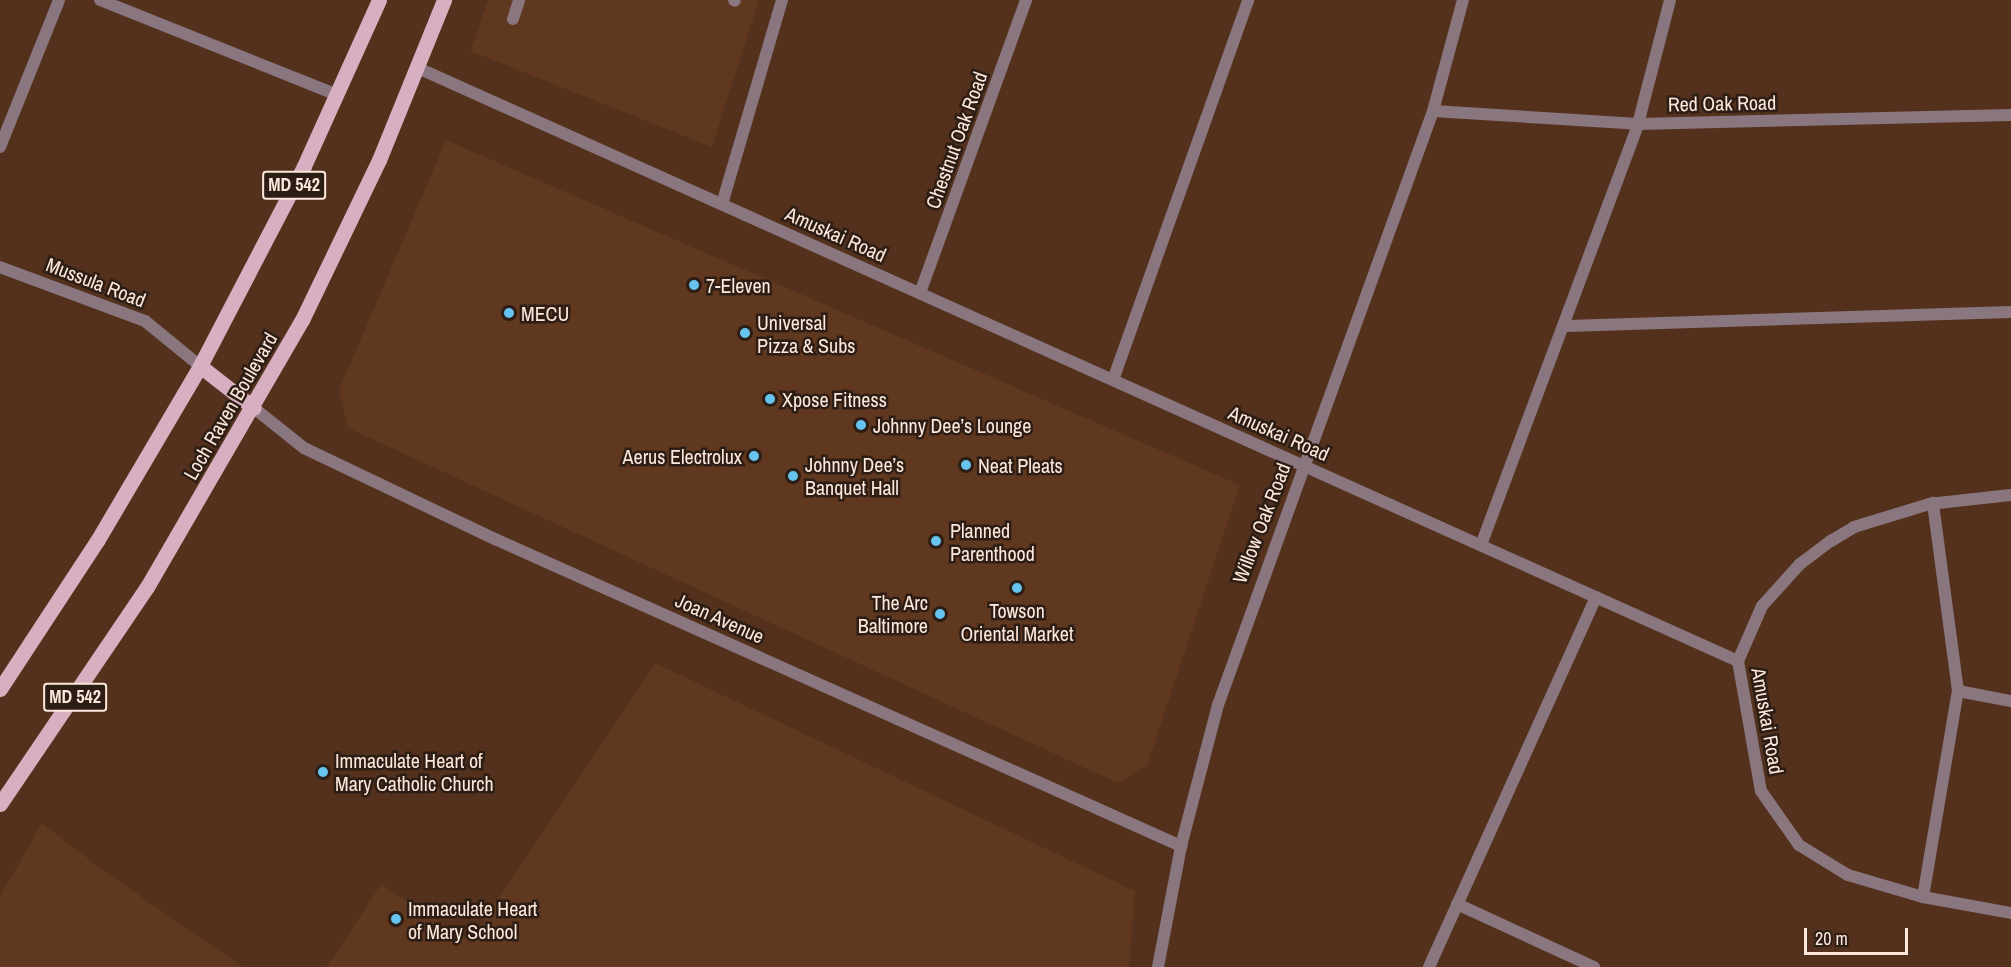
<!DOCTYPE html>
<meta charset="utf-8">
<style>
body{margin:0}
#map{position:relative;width:2011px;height:967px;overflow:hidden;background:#53311d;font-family:"Archivo Narrow",sans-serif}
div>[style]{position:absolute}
.built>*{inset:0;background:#60371f}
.service>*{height:12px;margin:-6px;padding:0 6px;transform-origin:6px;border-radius:6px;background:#89767e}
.minor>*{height:12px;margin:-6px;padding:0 6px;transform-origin:6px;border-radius:6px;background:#89767e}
.primary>*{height:15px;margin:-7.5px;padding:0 7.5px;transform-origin:7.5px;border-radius:7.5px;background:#d6b0c0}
.dots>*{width:16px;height:16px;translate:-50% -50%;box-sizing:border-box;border:3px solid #2d1e15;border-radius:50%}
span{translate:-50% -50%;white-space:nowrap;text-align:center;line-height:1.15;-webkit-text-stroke:5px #2d1e15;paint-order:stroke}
.shield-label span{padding:2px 4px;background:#2d1e15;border:2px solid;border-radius:4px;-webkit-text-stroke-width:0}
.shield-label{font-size:18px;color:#fee7db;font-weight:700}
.street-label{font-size:20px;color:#fee7db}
.poi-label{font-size:20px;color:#fee7db}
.left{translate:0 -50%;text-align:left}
.right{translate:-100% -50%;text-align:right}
.scale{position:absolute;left:1804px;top:928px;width:104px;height:27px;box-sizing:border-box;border:3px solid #fee7db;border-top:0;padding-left:8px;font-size:18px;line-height:21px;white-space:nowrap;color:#fee7db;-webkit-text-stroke:4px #2d1e15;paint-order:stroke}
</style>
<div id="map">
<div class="built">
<div style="clip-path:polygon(488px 0,759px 0,712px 147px,470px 51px)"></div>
<div style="clip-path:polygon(446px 140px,1240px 485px,1147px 766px,1118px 783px,348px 428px,339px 390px)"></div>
<div style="clip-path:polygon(655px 663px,1135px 891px,1129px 967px,327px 967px,381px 884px,464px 938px,473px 937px)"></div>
<div style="clip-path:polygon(42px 823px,104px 871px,243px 967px,0 967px,0 897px)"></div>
</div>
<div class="service">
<div style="left:100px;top:0;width:256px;rotate:21.8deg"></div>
<div style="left:734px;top:0;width:1px;rotate:45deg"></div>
<div style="left:513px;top:19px;width:20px;rotate:-72deg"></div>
<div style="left:0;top:147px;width:158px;rotate:-68.1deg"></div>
<div style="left:722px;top:204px;width:213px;rotate:-73.6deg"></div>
<div style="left:1567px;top:326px;width:444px;rotate:-1.8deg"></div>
<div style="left:1113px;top:380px;width:403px;rotate:-70.4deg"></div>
<div style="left:1481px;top:545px;width:449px;rotate:-69.5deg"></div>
<div style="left:1638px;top:124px;width:128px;rotate:-75.5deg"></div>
<div style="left:1958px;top:691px;width:54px;rotate:10.7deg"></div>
<div style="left:1923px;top:897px;width:209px;rotate:-80.4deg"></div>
<div style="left:1958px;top:691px;width:190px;rotate:-97.6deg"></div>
<div style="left:1457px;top:904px;width:151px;rotate:24.7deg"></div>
<div style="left:1429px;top:967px;width:406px;rotate:-65.7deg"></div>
</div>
<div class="minor">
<div style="left:418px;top:68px;width:1447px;rotate:24.19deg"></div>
<div style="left:1433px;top:111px;width:205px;rotate:3.6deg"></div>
<div style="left:1638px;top:124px;width:373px;rotate:-1.4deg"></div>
<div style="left:0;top:267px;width:155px;rotate:20.4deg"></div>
<div style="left:145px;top:321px;width:71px;rotate:39.3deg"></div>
<div style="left:920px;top:293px;width:312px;rotate:-70.1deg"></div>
<div style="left:254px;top:408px;width:64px;rotate:38.7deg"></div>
<div style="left:304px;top:448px;width:212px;rotate:25.5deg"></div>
<div style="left:495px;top:539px;width:752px;rotate:24.11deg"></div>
<div style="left:1738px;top:661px;width:132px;rotate:80deg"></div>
<div style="left:1761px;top:791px;width:66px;rotate:54.9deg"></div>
<div style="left:1799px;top:845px;width:57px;rotate:31.5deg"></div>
<div style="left:1848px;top:875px;width:78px;rotate:16.3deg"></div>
<div style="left:1923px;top:897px;width:89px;rotate:10.3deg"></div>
<div style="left:1738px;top:661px;width:60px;rotate:-66.4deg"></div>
<div style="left:1762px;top:606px;width:57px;rotate:-47.9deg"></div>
<div style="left:1800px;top:564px;width:39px;rotate:-37deg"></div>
<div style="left:1831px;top:541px;width:27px;rotate:-31deg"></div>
<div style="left:1854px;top:527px;width:78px;rotate:-17deg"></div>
<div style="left:1929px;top:504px;width:82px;rotate:-6.3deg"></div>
<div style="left:1158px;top:967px;width:123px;rotate:-79.2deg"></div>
<div style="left:1181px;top:846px;width:146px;rotate:-75.3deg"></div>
<div style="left:1218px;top:705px;width:632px;rotate:-70.1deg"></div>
<div style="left:1433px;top:111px;width:115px;rotate:-74.9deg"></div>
</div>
<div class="primary">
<div style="left:200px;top:366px;width:68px;rotate:37.9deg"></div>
<div style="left:0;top:689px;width:177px;rotate:-56.8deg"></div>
<div style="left:97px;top:541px;width:203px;rotate:-59.5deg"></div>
<div style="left:200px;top:366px;width:225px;rotate:-62.5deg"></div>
<div style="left:304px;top:166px;width:182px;rotate:-65.7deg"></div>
<div style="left:0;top:804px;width:262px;rotate:-55.9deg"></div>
<div style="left:147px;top:587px;width:309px;rotate:-59.9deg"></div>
<div style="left:302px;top:320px;width:178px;rotate:-64.3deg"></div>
<div style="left:379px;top:160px;width:173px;rotate:-67.9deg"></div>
</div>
<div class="dots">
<div style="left:694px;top:285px;background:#67c4ef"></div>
<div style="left:509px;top:313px;background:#67c4ef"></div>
<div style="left:745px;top:333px;background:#67c4ef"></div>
<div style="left:770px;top:399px;background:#67c4ef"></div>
<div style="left:861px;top:425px;background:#67c4ef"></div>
<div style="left:754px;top:456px;background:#67c4ef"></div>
<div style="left:966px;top:465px;background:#67c4ef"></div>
<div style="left:793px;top:476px;background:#67c4ef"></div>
<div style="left:936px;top:541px;background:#67c4ef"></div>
<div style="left:1017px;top:588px;background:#67c4ef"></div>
<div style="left:940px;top:614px;background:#67c4ef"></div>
<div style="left:323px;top:772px;background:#67c4ef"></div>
<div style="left:396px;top:919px;background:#67c4ef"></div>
</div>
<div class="shield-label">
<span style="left:294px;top:185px">MD 542</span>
<span style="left:75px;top:697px">MD 542</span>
</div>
<div class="street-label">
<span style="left:1722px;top:103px;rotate:-1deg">Red Oak Road</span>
<span style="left:956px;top:140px;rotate:-70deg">Chestnut Oak Road</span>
<span style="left:836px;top:234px;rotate:24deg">Amuskai Road</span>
<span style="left:96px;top:282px;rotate:21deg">Mussula Road</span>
<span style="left:230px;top:406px;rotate:-60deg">Loch Raven Boulevard</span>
<span style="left:1279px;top:433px;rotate:24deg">Amuskai Road</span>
<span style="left:1261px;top:523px;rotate:-69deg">Willow Oak Road</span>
<span style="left:720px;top:618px;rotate:24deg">Joan Avenue</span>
<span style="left:1768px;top:721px;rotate:80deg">Amuskai Road</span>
</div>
<div class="poi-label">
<span class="left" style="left:706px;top:285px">7-Eleven</span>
<span class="left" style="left:521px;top:313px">MECU</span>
<span class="left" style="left:757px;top:334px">Universal<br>Pizza &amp; Subs</span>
<span class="left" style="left:782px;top:399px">Xpose Fitness</span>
<span class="left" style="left:873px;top:425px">Johnny Dee’s Lounge</span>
<span class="right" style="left:742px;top:456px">Aerus Electrolux</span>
<span class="left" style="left:805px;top:476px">Johnny Dee’s<br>Banquet Hall</span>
<span class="left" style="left:978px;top:465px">Neat Pleats</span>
<span class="left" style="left:950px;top:542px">Planned<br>Parenthood</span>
<span class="right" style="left:928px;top:614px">The Arc<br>Baltimore</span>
<span style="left:1017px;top:622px">Towson<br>Oriental Market</span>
<span class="left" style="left:335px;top:772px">Immaculate Heart of<br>Mary Catholic Church</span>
<span class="left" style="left:408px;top:920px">Immaculate Heart<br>of Mary School</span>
</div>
<div class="scale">20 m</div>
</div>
